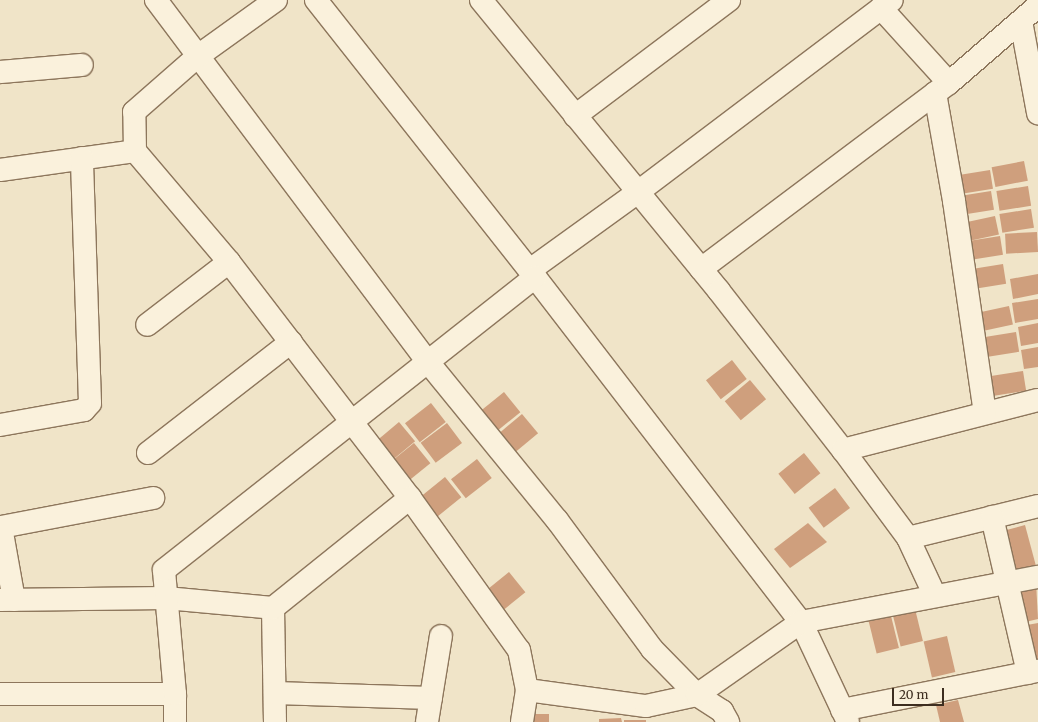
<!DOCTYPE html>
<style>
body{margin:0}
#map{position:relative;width:1038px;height:722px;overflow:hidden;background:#f0e4c8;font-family:Merriweather,serif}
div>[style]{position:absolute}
.building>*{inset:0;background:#cf9f7d;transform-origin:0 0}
.roads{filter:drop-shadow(1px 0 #8d765c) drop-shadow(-1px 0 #8d765c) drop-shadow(0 1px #8d765c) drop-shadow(0 -1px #8d765c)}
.minor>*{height:22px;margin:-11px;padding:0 11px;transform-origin:11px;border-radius:11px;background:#faf1dc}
span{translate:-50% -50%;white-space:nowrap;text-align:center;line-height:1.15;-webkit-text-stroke:4px #f7eed8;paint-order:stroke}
.scale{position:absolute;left:892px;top:688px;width:52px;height:18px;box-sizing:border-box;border:2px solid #3d2e20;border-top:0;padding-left:5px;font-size:12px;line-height:14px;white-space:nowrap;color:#3d2e20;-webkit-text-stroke:3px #f7eed8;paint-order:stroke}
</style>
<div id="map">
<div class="building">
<div style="left:1024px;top:161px;width:20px;height:33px;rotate:79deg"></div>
<div style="left:990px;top:170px;width:19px;height:33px;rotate:81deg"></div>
<div style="left:1028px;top:186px;width:20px;height:32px;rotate:81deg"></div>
<div style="left:991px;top:191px;width:19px;height:32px;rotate:81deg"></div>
<div style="left:1031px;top:209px;width:19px;height:32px;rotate:81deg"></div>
<div style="left:995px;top:216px;width:19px;height:32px;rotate:78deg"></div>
<div style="left:1037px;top:232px;width:20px;height:32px;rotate:87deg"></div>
<div style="left:1000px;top:236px;width:19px;height:32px;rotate:81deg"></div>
<div style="left:1003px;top:264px;width:20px;height:33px;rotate:81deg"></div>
<div style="clip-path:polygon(1038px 274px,1038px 294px,1013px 299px,1010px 279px)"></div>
<div style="clip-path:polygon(1038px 299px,1038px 319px,1015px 323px,1012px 303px)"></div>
<div style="left:1009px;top:306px;width:19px;height:32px;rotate:78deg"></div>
<div style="clip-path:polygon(1038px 323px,1038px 343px,1021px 346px,1018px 327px)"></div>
<div style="left:1016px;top:332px;width:20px;height:33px;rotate:81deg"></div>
<div style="clip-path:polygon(1038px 347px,1038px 367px,1024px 369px,1021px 350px)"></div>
<div style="left:732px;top:360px;width:24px;height:33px;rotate:52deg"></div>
<div style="left:1023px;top:371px;width:20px;height:34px;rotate:81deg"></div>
<div style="left:750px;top:380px;width:25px;height:33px;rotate:50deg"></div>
<div style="left:504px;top:392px;width:26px;height:33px;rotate:51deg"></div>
<div style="left:431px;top:403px;width:24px;height:33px;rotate:52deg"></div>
<div style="left:522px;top:414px;width:25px;height:33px;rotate:50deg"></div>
<div style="left:399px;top:422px;width:25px;height:33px;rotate:50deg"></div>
<div style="left:447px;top:423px;width:25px;height:33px;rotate:53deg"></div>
<div style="left:414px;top:443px;width:26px;height:33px;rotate:51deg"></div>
<div style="left:804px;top:453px;width:26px;height:33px;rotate:51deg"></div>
<div style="left:477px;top:459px;width:24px;height:33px;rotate:52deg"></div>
<div style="left:445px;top:477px;width:26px;height:33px;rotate:51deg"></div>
<div style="left:835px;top:488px;width:25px;height:33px;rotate:53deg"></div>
<div style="clip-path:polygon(808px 523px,827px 542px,790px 568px,774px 549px)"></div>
<div style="left:1025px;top:525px;width:43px;height:22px;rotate:75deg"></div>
<div style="left:509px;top:572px;width:26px;height:33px;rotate:51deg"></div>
<div style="clip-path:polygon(1036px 582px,1038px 619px,1021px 623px,1013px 587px)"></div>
<div style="left:914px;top:605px;width:37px;height:23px;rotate:76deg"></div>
<div style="left:890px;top:612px;width:37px;height:23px;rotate:76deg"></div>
<div style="clip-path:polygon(1038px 623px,1038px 660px,1035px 661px,1027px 625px)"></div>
<div style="left:947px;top:636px;width:37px;height:24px;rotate:77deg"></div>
<div style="clip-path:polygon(958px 700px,964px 722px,940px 722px,936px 705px)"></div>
<div style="left:549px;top:714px;width:8px;height:22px;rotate:90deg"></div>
<div style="clip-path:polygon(621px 718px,622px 722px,599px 722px,599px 719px)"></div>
<div style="left:624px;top:720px;width:22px;height:2px"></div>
</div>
<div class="roads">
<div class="minor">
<div style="left:156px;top:0;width:453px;rotate:53.1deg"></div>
<div style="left:428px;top:362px;width:204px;rotate:50.8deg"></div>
<div style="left:557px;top:520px;width:160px;rotate:53.6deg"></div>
<div style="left:652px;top:649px;width:64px;rotate:45.6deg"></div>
<div style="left:697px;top:695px;width:30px;rotate:33deg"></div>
<div style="left:722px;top:711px;width:13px;rotate:61deg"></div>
<div style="left:316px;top:0;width:353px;rotate:51.7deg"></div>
<div style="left:535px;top:277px;width:436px;rotate:52.4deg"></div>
<div style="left:801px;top:622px;width:110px;rotate:64.8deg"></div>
<div style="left:481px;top:0;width:376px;rotate:50.7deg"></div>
<div style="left:719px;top:291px;width:202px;rotate:52.1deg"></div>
<div style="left:843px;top:450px;width:201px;rotate:-14.4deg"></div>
<div style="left:881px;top:8px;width:101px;rotate:47.8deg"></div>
<div style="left:1021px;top:21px;width:94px;rotate:79.5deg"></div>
<div style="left:0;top:72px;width:82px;rotate:-4.9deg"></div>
<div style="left:935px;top:93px;width:110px;rotate:80deg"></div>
<div style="left:954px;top:201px;width:214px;rotate:81.7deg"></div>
<div style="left:575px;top:116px;width:193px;rotate:-37deg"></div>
<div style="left:135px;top:151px;width:145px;rotate:49.7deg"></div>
<div style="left:229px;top:262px;width:103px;rotate:142.5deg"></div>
<div style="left:0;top:170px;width:136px;rotate:-8deg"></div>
<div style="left:135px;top:151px;width:39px;rotate:-91deg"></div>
<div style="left:134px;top:112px;width:85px;rotate:-41.2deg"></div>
<div style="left:198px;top:56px;width:96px;rotate:-35.7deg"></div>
<div style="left:229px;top:262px;width:297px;rotate:52.5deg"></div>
<div style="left:410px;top:498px;width:187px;rotate:54.4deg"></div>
<div style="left:519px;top:650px;width:41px;rotate:78.7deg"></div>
<div style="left:527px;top:690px;width:32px;rotate:99deg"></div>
<div style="left:701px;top:269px;width:310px;rotate:-36.9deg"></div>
<div style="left:949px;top:83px;width:118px;rotate:-40.9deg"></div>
<div style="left:530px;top:270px;width:133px;rotate:-35.8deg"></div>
<div style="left:638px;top:192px;width:318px;rotate:-37.1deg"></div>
<div style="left:0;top:425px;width:85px;rotate:-10.1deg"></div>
<div style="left:84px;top:410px;width:9px;rotate:-49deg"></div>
<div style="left:90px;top:403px;width:245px;rotate:-91.9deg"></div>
<div style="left:843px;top:450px;width:109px;rotate:53.5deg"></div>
<div style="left:908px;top:538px;width:134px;rotate:-13.8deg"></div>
<div style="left:148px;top:453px;width:181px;rotate:-37.8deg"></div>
<div style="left:992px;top:517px;width:160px;rotate:77deg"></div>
<div style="left:908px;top:538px;width:64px;rotate:65deg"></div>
<div style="left:0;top:600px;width:166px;rotate:-0.7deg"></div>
<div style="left:166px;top:598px;width:107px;rotate:5.3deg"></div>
<div style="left:273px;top:608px;width:114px;rotate:89deg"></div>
<div style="left:14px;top:600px;width:74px;rotate:-100.1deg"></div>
<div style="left:1px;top:527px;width:155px;rotate:-10.8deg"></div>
<div style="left:273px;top:608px;width:176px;rotate:-38.8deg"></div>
<div style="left:527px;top:690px;width:120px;rotate:7.7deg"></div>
<div style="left:646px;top:706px;width:52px;rotate:-12.2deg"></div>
<div style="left:697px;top:695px;width:127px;rotate:-35.1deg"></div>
<div style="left:801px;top:622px;width:241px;rotate:-10.8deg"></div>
<div style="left:275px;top:693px;width:156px;rotate:1.8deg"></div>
<div style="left:0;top:694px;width:175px"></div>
<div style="left:842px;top:710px;width:200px;rotate:-11.3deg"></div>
<div style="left:175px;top:722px;width:28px;rotate:-90deg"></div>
<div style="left:175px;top:694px;width:124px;rotate:-95.1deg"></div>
<div style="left:164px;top:570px;width:473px;rotate:-38.3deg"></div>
<div style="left:427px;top:722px;width:87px;rotate:-80.8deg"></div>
</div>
</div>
<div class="scale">20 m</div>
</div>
